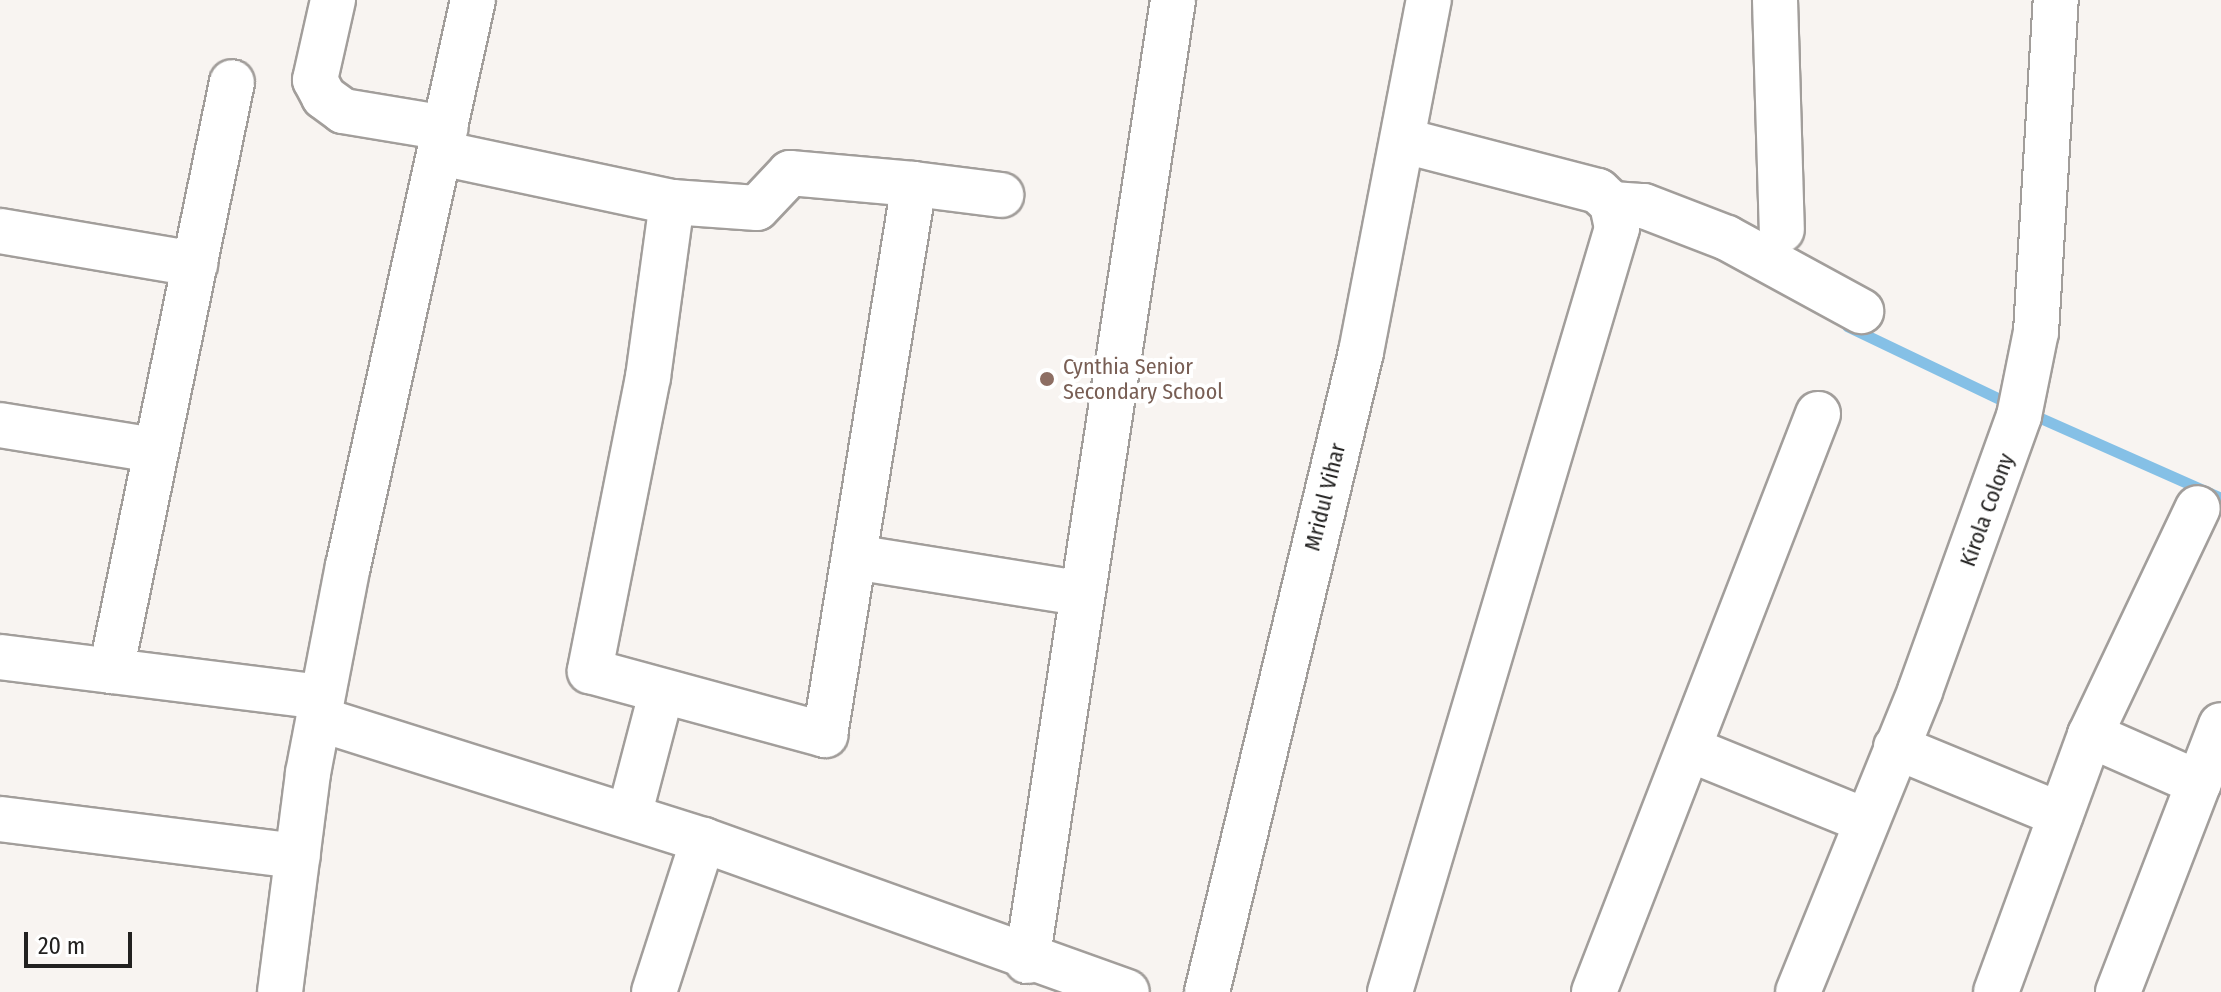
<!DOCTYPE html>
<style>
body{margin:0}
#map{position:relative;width:2221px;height:992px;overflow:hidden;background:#f8f4f1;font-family:"Fira Sans Condensed",sans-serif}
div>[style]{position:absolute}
.stream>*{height:11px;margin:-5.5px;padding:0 5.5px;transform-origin:5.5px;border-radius:5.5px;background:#85c0e6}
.roads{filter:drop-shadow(2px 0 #a29e9b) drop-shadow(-2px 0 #a29e9b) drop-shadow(0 2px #a29e9b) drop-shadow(0 -2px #a29e9b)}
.minor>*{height:44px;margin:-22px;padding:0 22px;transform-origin:22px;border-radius:22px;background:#fff}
.dots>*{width:22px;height:22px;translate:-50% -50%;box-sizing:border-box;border:4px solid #fff;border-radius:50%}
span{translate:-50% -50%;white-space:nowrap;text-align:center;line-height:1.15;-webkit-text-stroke:8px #fff;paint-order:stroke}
.education-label{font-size:22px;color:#785e54}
.left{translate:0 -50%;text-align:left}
.street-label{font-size:22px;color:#222120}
.scale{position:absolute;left:24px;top:932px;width:108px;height:36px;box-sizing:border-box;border:4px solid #222120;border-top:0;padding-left:10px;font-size:24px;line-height:28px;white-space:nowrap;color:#222120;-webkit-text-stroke:6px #fff;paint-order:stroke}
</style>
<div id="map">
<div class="stream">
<div style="left:1847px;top:326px;width:183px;rotate:25.6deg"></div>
<div style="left:2027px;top:412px;width:212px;rotate:23.9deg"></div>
</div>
<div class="roads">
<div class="minor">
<div style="left:333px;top:0;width:82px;rotate:102.7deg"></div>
<div style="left:315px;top:80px;width:19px;rotate:62deg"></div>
<div style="left:324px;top:97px;width:24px;rotate:36deg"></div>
<div style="left:343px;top:111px;width:104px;rotate:9.4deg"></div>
<div style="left:1775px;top:0;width:230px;rotate:88.3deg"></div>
<div style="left:441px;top:153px;width:236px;rotate:12deg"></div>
<div style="left:672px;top:202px;width:177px;rotate:97.8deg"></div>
<div style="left:648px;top:377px;width:300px;rotate:101.2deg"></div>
<div style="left:590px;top:671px;width:244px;rotate:15.2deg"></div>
<div style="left:825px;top:735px;width:558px;rotate:-80.82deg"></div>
<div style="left:914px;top:184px;width:88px;rotate:7.2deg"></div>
<div style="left:672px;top:202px;width:85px;rotate:4deg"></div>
<div style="left:757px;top:208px;width:48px;rotate:-46.7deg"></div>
<div style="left:790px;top:173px;width:124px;rotate:5.1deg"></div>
<div style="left:1612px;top:204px;width:32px;rotate:4deg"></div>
<div style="left:1644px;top:206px;width:89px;rotate:21.1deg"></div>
<div style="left:1727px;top:238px;width:153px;rotate:28.6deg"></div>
<div style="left:0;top:231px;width:198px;rotate:9.6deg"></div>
<div style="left:0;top:425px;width:156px;rotate:9.2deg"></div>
<div style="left:854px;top:557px;width:227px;rotate:9.1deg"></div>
<div style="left:0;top:657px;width:324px;rotate:7.1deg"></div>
<div style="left:111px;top:671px;width:601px;rotate:-78.39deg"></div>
<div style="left:319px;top:719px;width:403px;rotate:17.5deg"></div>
<div style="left:703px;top:840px;width:450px;rotate:19.7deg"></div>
<div style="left:2090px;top:735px;width:119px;rotate:23.8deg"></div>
<div style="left:1896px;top:747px;width:178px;rotate:22.4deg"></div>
<div style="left:1689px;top:749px;width:189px;rotate:22.1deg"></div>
<div style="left:629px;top:816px;width:126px;rotate:-75.3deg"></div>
<div style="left:0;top:819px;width:300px;rotate:7.1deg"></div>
<div style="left:1027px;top:961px;width:972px;rotate:-81.36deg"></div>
<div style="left:280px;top:992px;width:221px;rotate:-82.7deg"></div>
<div style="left:308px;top:773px;width:211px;rotate:-79.1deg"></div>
<div style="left:348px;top:566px;width:580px;rotate:-77.55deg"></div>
<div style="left:654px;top:992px;width:160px;rotate:-72.1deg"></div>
<div style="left:1207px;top:992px;width:658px;rotate:-76.47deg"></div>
<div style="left:1361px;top:352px;width:359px;rotate:-79.1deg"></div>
<div style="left:1390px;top:992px;width:797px;rotate:-73.45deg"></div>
<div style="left:1617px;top:228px;width:25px;rotate:-102deg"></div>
<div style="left:1612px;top:204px;width:19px;rotate:-137deg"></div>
<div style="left:1598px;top:191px;width:200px;rotate:-165.5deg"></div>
<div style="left:1594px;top:992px;width:620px;rotate:-68.82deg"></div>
<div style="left:1798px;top:992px;width:325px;rotate:-67.9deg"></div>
<div style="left:1920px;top:691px;width:292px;rotate:-70.2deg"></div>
<div style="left:2019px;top:416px;width:86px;rotate:-78.6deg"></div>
<div style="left:2036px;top:332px;width:333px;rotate:-86.6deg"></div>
<div style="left:1996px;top:992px;width:274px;rotate:-69.9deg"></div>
<div style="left:2090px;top:735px;width:251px;rotate:-64.6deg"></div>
<div style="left:2118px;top:992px;width:286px;rotate:-68.9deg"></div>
</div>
</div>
<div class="dots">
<div style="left:1047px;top:379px;background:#8d6e63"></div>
</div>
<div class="education-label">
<span class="left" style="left:1063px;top:379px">Cynthia Senior<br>Secondary School</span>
</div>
<div class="street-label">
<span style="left:1325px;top:497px;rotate:-76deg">Mridul Vihar</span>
<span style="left:1987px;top:510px;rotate:-70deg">Kirola Colony</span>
</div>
<div class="scale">20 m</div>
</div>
